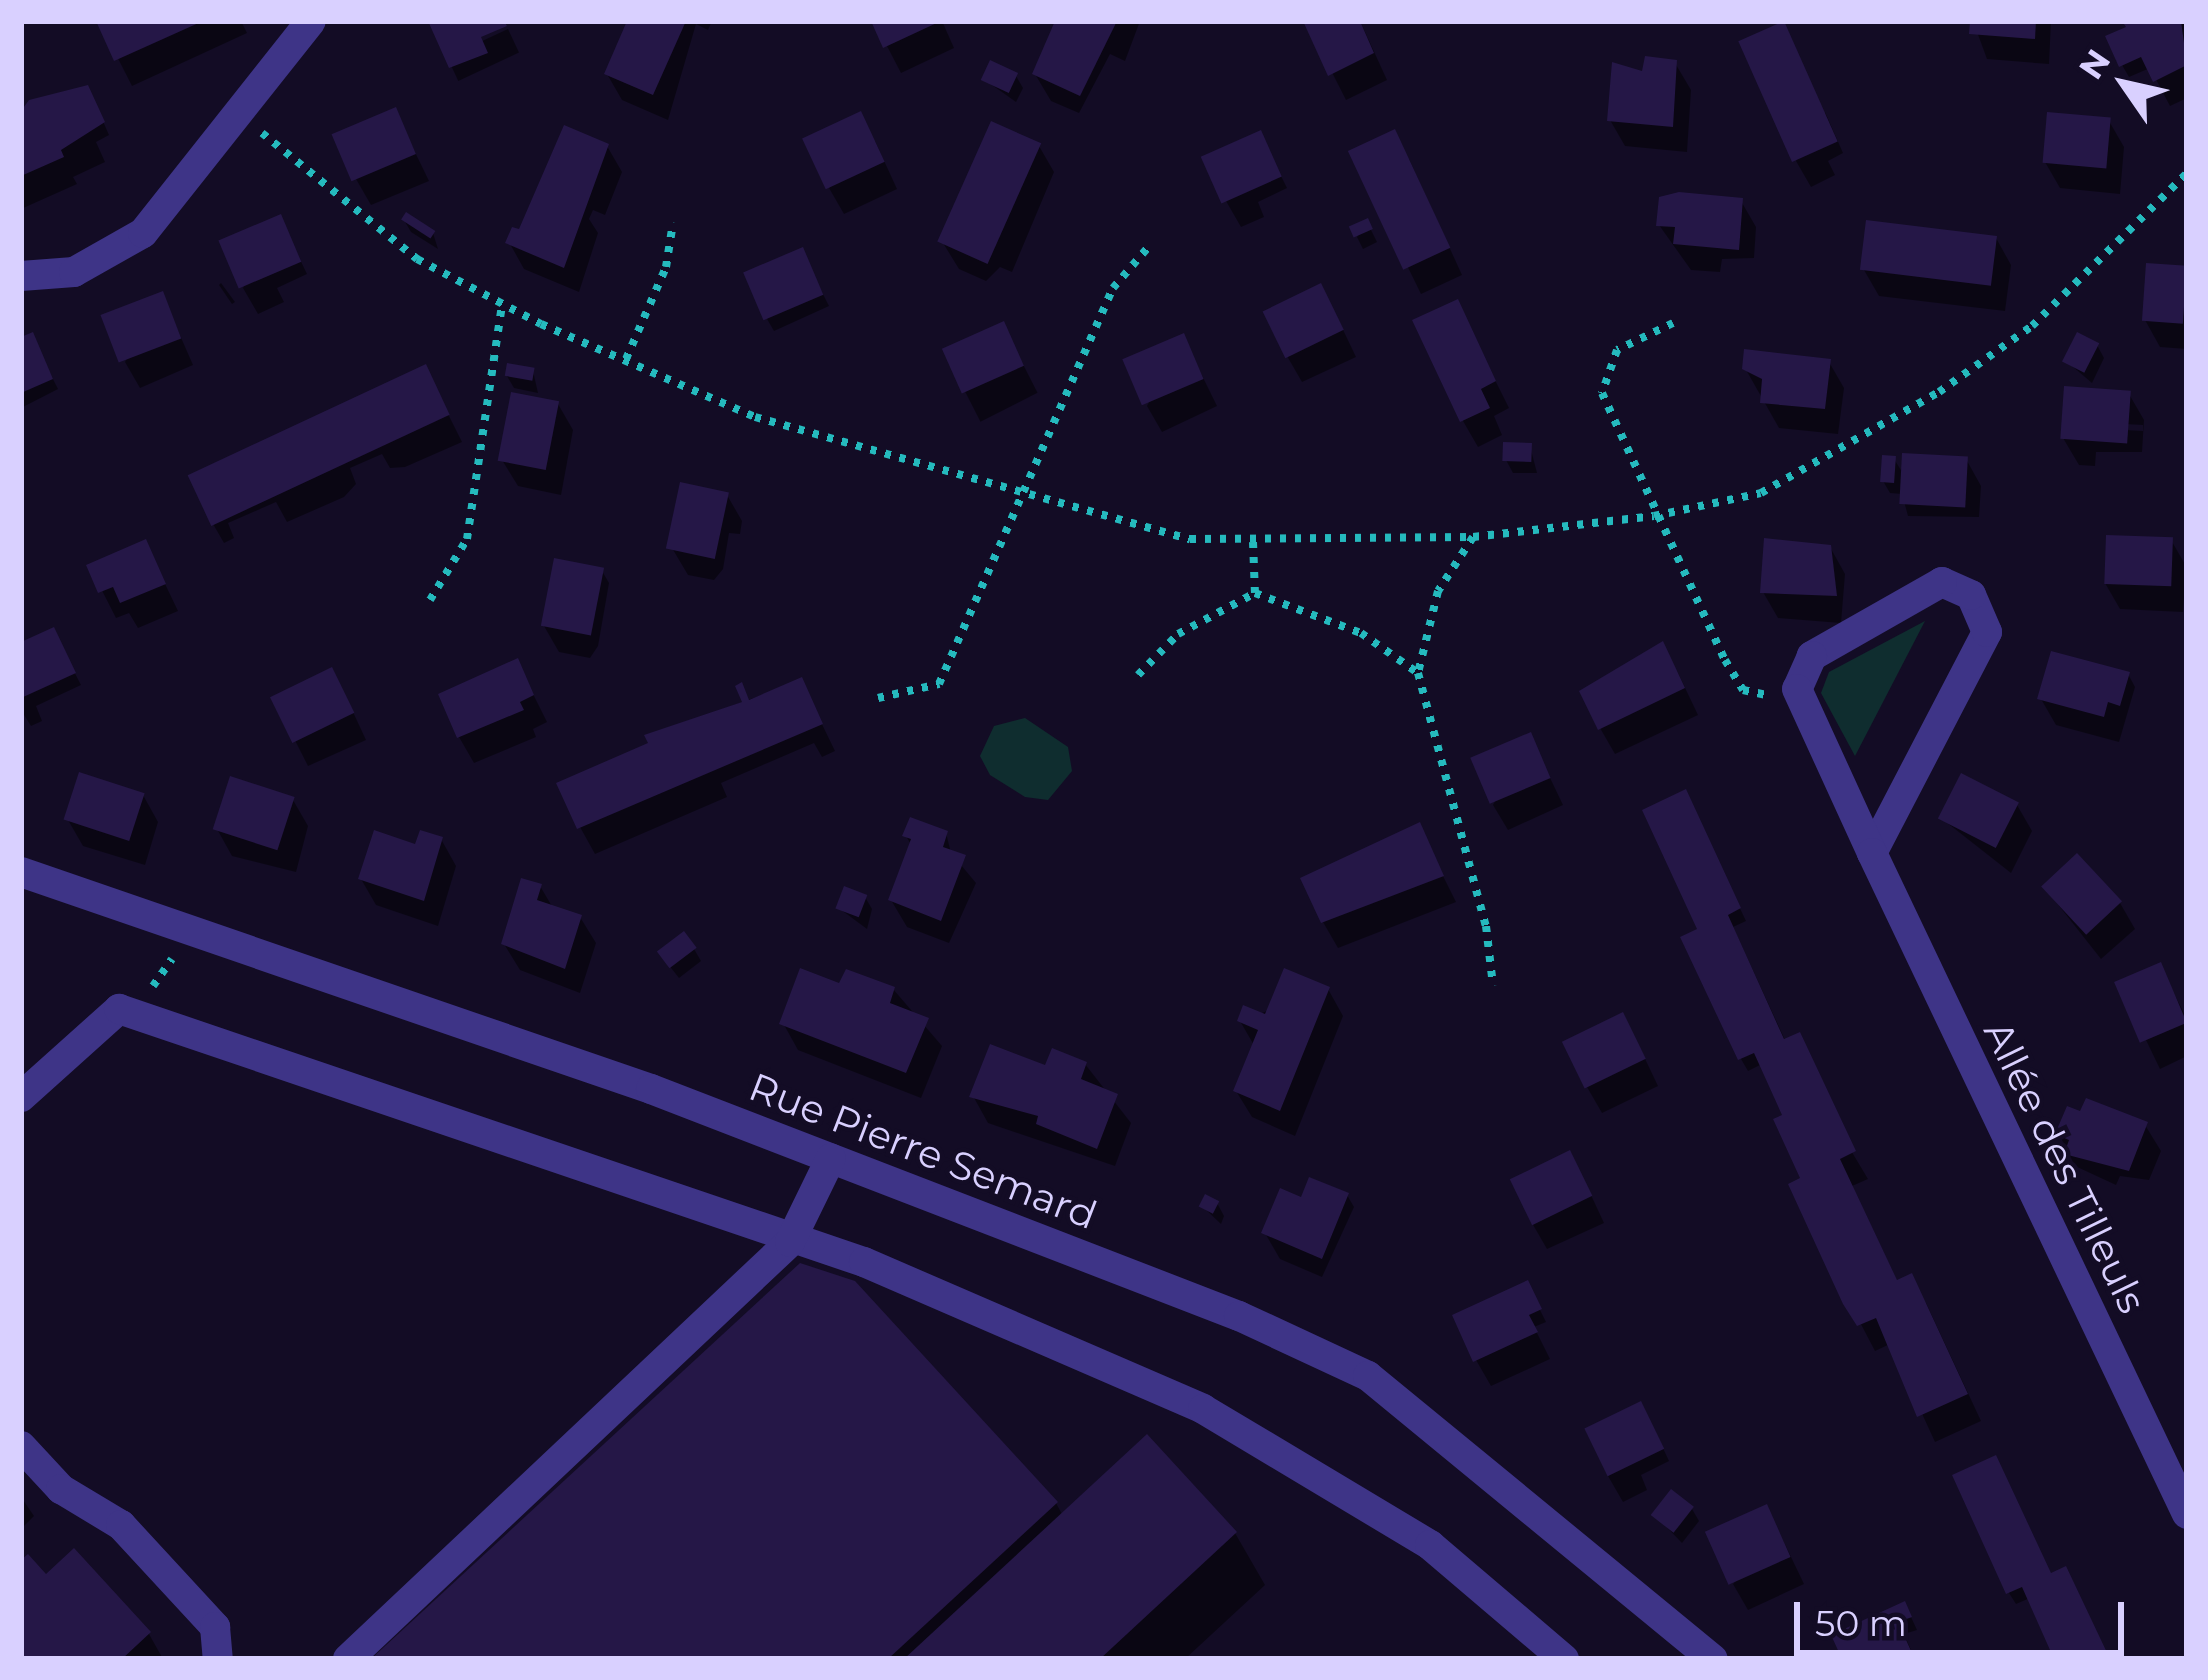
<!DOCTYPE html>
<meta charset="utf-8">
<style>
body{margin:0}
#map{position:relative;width:2208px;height:1680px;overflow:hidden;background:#130c25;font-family:Montserrat,sans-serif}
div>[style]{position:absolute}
.green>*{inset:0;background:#0f2d2f}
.shadow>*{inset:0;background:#0007;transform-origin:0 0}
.building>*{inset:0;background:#251747;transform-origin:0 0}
.path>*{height:8px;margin-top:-4px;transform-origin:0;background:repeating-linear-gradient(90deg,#25babe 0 6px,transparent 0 15px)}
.minor>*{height:30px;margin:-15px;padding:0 15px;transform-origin:15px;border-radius:15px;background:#3e3487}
span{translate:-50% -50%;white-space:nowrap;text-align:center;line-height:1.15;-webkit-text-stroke:9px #130c25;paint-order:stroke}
.street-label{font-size:39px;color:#d9d0ff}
.frame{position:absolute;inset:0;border:24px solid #d9d0ff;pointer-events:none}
.north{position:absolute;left:2064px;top:24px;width:120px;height:120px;-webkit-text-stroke:9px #130c25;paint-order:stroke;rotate:304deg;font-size:33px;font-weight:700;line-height:48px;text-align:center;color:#d9d0ff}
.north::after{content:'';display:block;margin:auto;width:42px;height:54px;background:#d9d0ff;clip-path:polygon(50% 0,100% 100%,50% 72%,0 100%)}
.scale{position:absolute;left:1794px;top:1602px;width:330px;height:54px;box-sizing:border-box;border:6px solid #d9d0ff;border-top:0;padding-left:15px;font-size:36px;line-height:42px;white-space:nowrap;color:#d9d0ff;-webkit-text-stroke:9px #130c25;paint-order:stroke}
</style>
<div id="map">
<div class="green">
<i style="clip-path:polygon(1925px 621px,1855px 756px,1821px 693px,1829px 672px)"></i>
<i style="clip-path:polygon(1025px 718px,1068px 747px,1072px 771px,1048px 800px,1025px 797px,990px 775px,980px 756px,994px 726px)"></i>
</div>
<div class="shadow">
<i style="clip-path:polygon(99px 21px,241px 21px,247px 33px,132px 86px)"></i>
<i style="clip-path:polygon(630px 21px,712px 21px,708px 30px,696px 24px,668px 120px,622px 100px,607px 74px)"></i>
<i style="clip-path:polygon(874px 21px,942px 21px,954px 48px,901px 73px)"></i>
<i style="clip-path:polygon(1058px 21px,1140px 21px,1125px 61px,1110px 54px,1079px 113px,1051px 101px,1035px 74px)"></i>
<i style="clip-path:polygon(1306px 21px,1360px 21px,1387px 80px,1346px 100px)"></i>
<i style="clip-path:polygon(1973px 21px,2051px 21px,2049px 64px,1987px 59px)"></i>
<i style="clip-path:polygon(2128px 21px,2187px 21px,2187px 98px,2170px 106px,2150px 68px,2129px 77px,2122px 65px,2138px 55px)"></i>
<i style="left:508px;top:29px;width:26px;height:67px;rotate:65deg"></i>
<i style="clip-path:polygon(1675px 63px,1691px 90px,1687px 152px,1625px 146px,1610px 120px,1645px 75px)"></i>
<i style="clip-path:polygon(1016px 76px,1023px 88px,1016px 102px,985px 80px)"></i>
<i style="clip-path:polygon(94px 101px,109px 135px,96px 142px,105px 162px,73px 177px,77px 184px,21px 209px,21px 114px)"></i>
<i style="clip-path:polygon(395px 111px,429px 181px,371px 205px,356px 179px)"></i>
<i style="clip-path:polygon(1825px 112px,1843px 153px,1828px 161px,1835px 175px,1811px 187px,1796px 161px)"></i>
<i style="clip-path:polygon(2109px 121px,2124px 147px,2120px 194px,2060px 188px,2045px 162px)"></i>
<i style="clip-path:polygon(1260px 134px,1287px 188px,1258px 202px,1264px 217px,1241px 227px,1226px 201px)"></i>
<i style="clip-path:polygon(875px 141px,897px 189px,844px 214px,829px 188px)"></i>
<i style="clip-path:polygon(607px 146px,622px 172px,605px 215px,593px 210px,589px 219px,598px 233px,579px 292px,524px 269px,509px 242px)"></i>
<i style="clip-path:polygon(1039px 146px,1054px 172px,1012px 272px,1000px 267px,986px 281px,959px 269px,943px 243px)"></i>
<i style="clip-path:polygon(1352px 153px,1409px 159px,1462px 275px,1421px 294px)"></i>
<i style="clip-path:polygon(1741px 201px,1756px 227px,1754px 258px,1722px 259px,1720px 272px,1691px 270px,1659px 225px)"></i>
<i style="clip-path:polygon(280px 218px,307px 274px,277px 288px,284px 302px,258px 314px,243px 288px)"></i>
<i style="clip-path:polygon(404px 220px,433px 233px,438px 249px,411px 232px)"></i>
<i style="clip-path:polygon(1367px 222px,1377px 242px,1363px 249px,1357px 237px)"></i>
<i style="clip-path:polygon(1996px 238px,2011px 265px,2005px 311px,1879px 296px,1864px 270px)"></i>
<i style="clip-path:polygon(801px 251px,829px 306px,774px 331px,767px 319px)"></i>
<i style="clip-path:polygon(2187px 272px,2187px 349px,2160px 347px,2145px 320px)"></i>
<i style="clip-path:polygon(221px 283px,235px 302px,232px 304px,219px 285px)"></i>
<i style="clip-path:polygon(162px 294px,193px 365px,140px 388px,125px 362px)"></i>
<i style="clip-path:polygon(1335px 313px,1356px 357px,1302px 382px,1287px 356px)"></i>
<i style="left:1003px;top:325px;width:76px;height:64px;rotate:63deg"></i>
<i style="clip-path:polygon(31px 336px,58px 389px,21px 408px,21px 340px)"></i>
<i style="clip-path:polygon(1183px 337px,1217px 406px,1162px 432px,1147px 406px)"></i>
<i style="clip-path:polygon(1474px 338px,1509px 408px,1494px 416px,1502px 435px,1478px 447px,1463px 421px)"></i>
<i style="clip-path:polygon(2097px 345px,2104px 358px,2092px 383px,2065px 360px)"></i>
<i style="clip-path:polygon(1829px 362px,1844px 388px,1838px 434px,1779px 428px,1745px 368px)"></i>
<i style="clip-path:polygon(425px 368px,462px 442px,405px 467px,390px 468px,382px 454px,350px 468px,356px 484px,344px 497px,287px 522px,276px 502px,228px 523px,234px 538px,224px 543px,209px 517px)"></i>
<i style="clip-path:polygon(533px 371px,538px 393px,514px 388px,507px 376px)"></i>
<i style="clip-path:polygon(evenodd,2067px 390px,2129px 394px,2144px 420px,2142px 452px,2096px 452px,2095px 466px,2079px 465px,2063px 438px,2067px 390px,2071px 421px,2143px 425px,2143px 431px,2071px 427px,2071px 421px)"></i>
<i style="clip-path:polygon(558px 404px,573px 430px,561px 495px,518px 486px,502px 460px)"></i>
<i style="clip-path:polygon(1530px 446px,1537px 473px,1513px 473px,1506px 460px)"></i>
<i style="clip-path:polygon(1894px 459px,1904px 475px,1966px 459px,1981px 486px,1979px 517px,1908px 516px,1902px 494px,1890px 493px,1883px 481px)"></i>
<i style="clip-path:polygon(727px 495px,742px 521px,740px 534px,729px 533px,723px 569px,714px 580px,688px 575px,672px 548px)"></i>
<i style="clip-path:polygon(2171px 540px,2186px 566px,2183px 612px,2120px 609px,2105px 583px)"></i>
<i style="clip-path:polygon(145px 542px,178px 611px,138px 628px,129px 613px,116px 618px,90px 567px)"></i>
<i style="clip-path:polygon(1830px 547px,1845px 574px,1841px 623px,1778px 618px,1763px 592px)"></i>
<i style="clip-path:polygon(602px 571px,609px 583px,598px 646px,590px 658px,559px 652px,544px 626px)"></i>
<i style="clip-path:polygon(53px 631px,81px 685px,36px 706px,42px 721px,31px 726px,21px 710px,21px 645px)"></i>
<i style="clip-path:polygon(517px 662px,547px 722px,533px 729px,536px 737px,474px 763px,459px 737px)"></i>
<i style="clip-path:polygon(1677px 671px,1698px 715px,1615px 754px,1600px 728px)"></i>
<i style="clip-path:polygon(2128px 674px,2135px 687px,2119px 742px,2056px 725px,2041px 699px)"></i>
<i style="clip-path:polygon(801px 681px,835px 751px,822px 757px,814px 743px,721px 783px,727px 797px,595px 854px,580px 827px,652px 744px,648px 736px)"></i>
<i style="clip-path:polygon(273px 697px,346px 697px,366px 740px,308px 766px)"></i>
<i style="clip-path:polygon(1530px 736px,1563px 805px,1508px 830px,1493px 805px)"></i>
<i style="clip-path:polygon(1685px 793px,1746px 921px,1733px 927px,1786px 1042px,1868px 1179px,1852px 1186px,1898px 1283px,1926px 1303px,1981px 1421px,1935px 1442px,1890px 1344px,1875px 1351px,1819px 1244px,1793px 1131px,1762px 1064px,1748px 1071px,1741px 1059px,1684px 938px,1701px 931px)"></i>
<i style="clip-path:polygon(143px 795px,158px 822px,145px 865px,83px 846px,68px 820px)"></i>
<i style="clip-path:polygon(293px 800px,308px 826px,296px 872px,232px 856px,217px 829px)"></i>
<i style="clip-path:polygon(2017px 805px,2032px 831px,2011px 873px,1941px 818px)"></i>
<i style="clip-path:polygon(1418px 826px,1456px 902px,1338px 948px,1323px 922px)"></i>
<i style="clip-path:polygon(946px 833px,951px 853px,976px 883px,949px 943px,907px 927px,891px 900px,912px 846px,906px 836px)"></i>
<i style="clip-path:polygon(441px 839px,456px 866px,438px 926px,376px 905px,361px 879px)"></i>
<i style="clip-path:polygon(540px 886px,553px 908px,580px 917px,596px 943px,580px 993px,520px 970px,504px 944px)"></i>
<i style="clip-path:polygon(2045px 888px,2120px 903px,2135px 929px,2101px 959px)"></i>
<i style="clip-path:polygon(865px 897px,872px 909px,867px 929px,840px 909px)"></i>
<i style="clip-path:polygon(694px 949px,701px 961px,679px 978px,668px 964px)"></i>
<i style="clip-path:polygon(2160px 966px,2187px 1019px,2187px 1056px,2160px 1069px,2119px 984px)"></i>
<i style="clip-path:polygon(893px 989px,942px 1046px,921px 1098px,798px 1050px,783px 1023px)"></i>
<i style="clip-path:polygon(1328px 989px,1343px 1016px,1295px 1136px,1252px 1117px,1236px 1091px,1255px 1047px,1240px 1021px)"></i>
<i style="clip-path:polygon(1637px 1042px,1658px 1086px,1602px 1113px,1587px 1087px)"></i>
<i style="clip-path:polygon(1085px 1064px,1131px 1123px,1115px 1166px,988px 1123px,973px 1096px)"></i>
<i style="clip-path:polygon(2081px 1115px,2145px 1125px,2161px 1151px,2149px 1180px,2120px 1176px,2116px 1185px,2075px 1166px,2059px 1134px)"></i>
<i style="clip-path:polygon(1584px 1180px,1604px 1223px,1547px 1249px,1532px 1223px)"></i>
<i style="clip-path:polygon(1347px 1195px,1354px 1207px,1322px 1277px,1280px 1259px,1265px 1233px)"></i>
<i style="clip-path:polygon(1217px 1203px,1224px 1216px,1221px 1224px,1203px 1207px)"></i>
<i style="clip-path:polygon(1533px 1296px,1546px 1322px,1534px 1327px,1550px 1359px,1491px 1386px,1476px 1360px)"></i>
<i style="clip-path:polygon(1655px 1431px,1669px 1461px,1641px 1475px,1647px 1490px,1623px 1502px,1608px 1476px)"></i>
<i style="clip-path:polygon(21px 1497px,34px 1516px,22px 1528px,21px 1527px)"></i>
<i style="clip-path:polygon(1056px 1503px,1063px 1516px,1235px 1533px,1265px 1585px,1185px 1659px,375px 1659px)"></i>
<i style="clip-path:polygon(1692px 1509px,1699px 1521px,1682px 1543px,1655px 1515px)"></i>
<i style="clip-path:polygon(2028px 1528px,2052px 1576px,2065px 1570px,2108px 1659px,2058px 1659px,2030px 1598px,2016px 1604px,2009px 1593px)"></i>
<i style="clip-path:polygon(1780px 1534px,1804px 1584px,1748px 1610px,1733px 1584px)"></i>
<i style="clip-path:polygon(73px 1552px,149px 1634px,163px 1659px,21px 1659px,21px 1564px,46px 1578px)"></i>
<i style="clip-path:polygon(1911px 1617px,1917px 1630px,1904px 1634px,1915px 1659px,1845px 1659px,1835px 1637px)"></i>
</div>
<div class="building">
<i style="clip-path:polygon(96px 21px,203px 21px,114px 61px)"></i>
<i style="clip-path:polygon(428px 21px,504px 21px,507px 26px,481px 37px,488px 53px,449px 68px)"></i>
<i style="clip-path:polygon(627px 21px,686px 21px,653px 95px,604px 74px)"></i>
<i style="clip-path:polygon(871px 21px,941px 21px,883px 48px)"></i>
<i style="clip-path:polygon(1055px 21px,1117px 21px,1080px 96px,1032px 74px)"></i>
<i style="clip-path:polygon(1303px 21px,1360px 21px,1374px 53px,1328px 76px)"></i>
<i style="left:1784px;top:21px;width:132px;height:50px;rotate:66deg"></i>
<i style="clip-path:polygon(1970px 21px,2036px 21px,2035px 39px,1969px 34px)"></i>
<i style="clip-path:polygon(2122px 21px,2181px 21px,2187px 65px,2153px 82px,2141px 57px,2119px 67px,2105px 36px,2126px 27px)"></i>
<i style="clip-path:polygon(1645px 56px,1677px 60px,1673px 127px,1607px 121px,1612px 62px,1642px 71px)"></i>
<i style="left:990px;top:60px;width:31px;height:22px;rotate:25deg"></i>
<i style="clip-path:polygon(88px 85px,105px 122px,61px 150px,64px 157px,21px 176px,21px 111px,29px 100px)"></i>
<i style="left:396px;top:107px;width:51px;height:70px;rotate:67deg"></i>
<i style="left:861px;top:111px;width:56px;height:65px;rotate:65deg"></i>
<i style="left:2047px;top:112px;width:64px;height:51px;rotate:5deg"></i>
<i style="left:991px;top:121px;width:55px;height:132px;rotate:24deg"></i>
<i style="clip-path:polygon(564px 125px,609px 144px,564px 268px,505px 243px,512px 227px,519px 229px)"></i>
<i style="left:1395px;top:129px;width:131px;height:52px;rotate:65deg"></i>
<i style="left:1261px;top:130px;width:51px;height:66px;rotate:66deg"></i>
<i style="clip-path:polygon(1679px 192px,1743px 198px,1739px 250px,1673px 244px,1675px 227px,1656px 226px,1659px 197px)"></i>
<i style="left:406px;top:212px;width:35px;height:9px;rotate:33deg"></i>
<i style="left:281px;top:214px;width:52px;height:68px;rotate:67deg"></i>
<i style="left:1368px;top:218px;width:12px;height:21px;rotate:66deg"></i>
<i style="left:1866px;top:220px;width:132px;height:50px;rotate:7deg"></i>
<i style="left:803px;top:247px;width:52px;height:65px;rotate:67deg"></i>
<i style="left:2146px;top:263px;width:41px;height:58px;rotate:4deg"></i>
<i style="left:1321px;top:283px;width:52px;height:65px;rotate:64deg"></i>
<i style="left:163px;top:291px;width:51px;height:67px;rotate:69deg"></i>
<i style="clip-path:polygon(1458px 299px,1496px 381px,1481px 389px,1490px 408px,1460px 422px,1412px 320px)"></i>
<i style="left:1004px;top:321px;width:49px;height:68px;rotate:66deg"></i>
<i style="clip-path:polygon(33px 332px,53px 379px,21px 393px,21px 337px)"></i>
<i style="left:2077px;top:332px;width:25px;height:33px;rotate:27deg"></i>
<i style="left:1184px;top:333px;width:50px;height:67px;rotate:67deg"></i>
<i style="clip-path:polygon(1744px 349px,1831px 359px,1825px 409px,1760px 403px,1762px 379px,1742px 369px)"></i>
<i style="left:507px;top:363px;width:28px;height:13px;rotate:10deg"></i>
<i style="left:426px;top:364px;width:56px;height:263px;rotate:65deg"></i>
<i style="left:2064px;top:386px;width:67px;height:53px;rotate:4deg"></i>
<i style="left:511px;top:392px;width:49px;height:70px;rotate:11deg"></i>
<i style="left:1503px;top:442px;width:29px;height:19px;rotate:2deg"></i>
<i style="left:1902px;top:453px;width:66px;height:51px;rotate:3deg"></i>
<i style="left:1882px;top:455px;width:14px;height:27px;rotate:4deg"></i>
<i style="left:680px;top:482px;width:50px;height:68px;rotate:12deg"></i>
<i style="left:2106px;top:535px;width:67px;height:49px;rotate:2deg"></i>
<i style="clip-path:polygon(1764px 538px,1831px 545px,1837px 596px,1760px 593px)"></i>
<i style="clip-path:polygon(146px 539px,166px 584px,120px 603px,113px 587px,98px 593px,86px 565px)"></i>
<i style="left:554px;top:558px;width:51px;height:69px;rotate:11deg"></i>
<i style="clip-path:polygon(54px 627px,76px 673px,21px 698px,21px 642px)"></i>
<i style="clip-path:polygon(1663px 641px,1685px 688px,1598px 730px,1579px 691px)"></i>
<i style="clip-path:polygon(2051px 651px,2130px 672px,2120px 706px,2108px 702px,2104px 717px,2037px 699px)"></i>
<i style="clip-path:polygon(518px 658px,534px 695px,520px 702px,524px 710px,457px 738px,438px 694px)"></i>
<i style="left:332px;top:667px;width:51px;height:69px;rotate:64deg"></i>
<i style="clip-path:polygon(802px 677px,823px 724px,577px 829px,556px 783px,648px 743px,644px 735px,742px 702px,735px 686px,742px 682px,749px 700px)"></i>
<i style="left:1531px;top:732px;width:50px;height:66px;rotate:67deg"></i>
<i style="left:79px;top:772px;width:69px;height:50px;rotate:18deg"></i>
<i style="left:1961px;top:773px;width:65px;height:51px;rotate:27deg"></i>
<i style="left:230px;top:776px;width:68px;height:56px;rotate:18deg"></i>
<i style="clip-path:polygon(1686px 789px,1741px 908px,1728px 915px,1784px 1039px,1800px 1032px,1856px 1151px,1840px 1159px,1897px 1280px,1912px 1273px,1968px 1394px,1917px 1417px,1876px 1318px,1857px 1326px,1843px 1304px,1788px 1184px,1800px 1178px,1773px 1119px,1782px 1115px,1754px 1053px,1738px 1060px,1680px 937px,1697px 929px,1642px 810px)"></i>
<i style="clip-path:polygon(910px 817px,948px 831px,943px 847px,966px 855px,941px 921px,888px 900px,911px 839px,902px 836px)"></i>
<i style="clip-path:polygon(1420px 822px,1444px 876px,1321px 923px,1300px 878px)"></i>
<i style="clip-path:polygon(374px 830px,415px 844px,420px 830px,443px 837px,424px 901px,358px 879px)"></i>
<i style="left:2077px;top:853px;width:66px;height:49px;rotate:47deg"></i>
<i style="clip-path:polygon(521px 878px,542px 884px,537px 900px,582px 915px,565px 969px,501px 944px)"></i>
<i style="left:844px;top:886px;width:25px;height:24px;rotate:21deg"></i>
<i style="left:684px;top:931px;width:21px;height:34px;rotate:53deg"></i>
<i style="left:2161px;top:962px;width:66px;height:51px;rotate:67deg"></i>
<i style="clip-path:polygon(800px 968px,839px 983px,846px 969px,895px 987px,890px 1003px,929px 1018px,906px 1073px,779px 1024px)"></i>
<i style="clip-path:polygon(1284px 968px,1330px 987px,1280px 1111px,1233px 1091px,1258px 1030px,1237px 1021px,1243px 1005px,1265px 1014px)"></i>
<i style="left:1623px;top:1012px;width:52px;height:68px;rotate:64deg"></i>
<i style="clip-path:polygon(990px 1044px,1045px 1065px,1052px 1048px,1087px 1062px,1081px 1079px,1118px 1094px,1097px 1149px,1036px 1124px,1038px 1116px,969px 1097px)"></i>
<i style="clip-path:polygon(2086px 1098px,2148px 1122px,2129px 1171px,2064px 1154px,2069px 1140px,2055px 1134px,2067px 1106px,2080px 1111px)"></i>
<i style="left:1570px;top:1150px;width:51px;height:67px;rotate:64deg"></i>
<i style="clip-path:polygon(1309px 1177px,1349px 1193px,1322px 1259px,1261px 1233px,1280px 1188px,1301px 1197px)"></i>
<i style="left:1205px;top:1194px;width:16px;height:14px;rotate:27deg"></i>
<i style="clip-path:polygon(800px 1263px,855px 1281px,1058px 1502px,888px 1659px,371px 1659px)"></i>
<i style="clip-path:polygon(1528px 1280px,1542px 1309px,1529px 1315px,1538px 1332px,1473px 1362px,1452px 1315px)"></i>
<i style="left:1641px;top:1401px;width:53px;height:63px;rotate:64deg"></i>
<i style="clip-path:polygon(1147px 1434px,1237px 1532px,1100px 1659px,904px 1659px)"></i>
<i style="clip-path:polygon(1996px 1455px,2051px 1573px,2066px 1566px,2110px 1659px,2054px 1659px,2022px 1587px,2006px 1594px,1952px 1475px)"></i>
<i style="left:1671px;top:1489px;width:29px;height:33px;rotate:38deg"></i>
<i style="left:1767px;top:1504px;width:58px;height:68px;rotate:66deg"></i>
<i style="clip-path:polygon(74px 1548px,151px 1632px,122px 1659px,21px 1659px,21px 1560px,28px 1554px,46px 1574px)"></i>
<i style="clip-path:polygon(1905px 1601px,1912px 1617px,1898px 1622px,1912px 1653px,1842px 1659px,1831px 1635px)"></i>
</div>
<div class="path">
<i style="left:262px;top:133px;width:200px;rotate:39.1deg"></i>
<i style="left:417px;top:259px;width:140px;rotate:27.7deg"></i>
<i style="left:541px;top:324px;width:233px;rotate:23.5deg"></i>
<i style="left:755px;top:417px;width:452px;rotate:15.7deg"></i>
<i style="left:1190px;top:539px;width:283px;rotate:-0.4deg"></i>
<i style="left:1473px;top:537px;width:64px;rotate:122.9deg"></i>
<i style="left:1438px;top:591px;width:84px;rotate:103.7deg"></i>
<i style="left:1673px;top:323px;width:62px;rotate:154.3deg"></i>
<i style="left:1617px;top:350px;width:46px;rotate:109.2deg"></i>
<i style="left:1602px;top:393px;width:294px;rotate:65.3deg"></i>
<i style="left:1725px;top:660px;width:35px;rotate:59deg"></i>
<i style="left:1743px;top:690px;width:24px;rotate:12deg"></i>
<i style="left:626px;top:359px;width:100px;rotate:-66.5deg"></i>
<i style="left:666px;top:267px;width:45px;rotate:-81deg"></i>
<i style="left:1473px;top:537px;width:182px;rotate:-6.6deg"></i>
<i style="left:1654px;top:516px;width:109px;rotate:-12.1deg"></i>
<i style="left:1761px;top:493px;width:205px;rotate:-29.6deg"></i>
<i style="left:1939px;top:392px;width:114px;rotate:-35.4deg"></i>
<i style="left:2032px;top:326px;width:218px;rotate:-44.6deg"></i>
<i style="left:1253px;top:542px;width:51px;rotate:87.8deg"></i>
<i style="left:430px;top:600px;width:71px;rotate:-58.8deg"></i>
<i style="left:467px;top:539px;width:237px;rotate:-81.5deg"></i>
<i style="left:1138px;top:675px;width:57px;rotate:-45.7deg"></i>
<i style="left:1178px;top:634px;width:87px;rotate:-28deg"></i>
<i style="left:1255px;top:593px;width:113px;rotate:20.7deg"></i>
<i style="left:1361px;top:633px;width:70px;rotate:35.1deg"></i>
<i style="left:1418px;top:673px;width:262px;rotate:75deg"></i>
<i style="left:1486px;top:926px;width:60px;rotate:83.3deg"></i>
<i style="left:878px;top:698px;width:63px;rotate:-12.9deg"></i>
<i style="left:939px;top:684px;width:433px;rotate:-66.3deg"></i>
<i style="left:1113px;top:288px;width:57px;rotate:-49.3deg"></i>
<i style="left:153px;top:986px;width:33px;rotate:-55deg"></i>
</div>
<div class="minor">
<i style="left:21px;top:276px;width:53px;rotate:-4.3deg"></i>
<i style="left:74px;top:272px;width:79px;rotate:-29.5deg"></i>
<i style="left:143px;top:233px;width:270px;rotate:-51.6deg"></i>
<i style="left:1872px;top:853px;width:249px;rotate:-62.5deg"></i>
<i style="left:1987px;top:632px;width:40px;rotate:-113.4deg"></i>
<i style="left:1971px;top:595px;width:32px;rotate:-156deg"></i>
<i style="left:1942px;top:582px;width:150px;rotate:150.4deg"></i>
<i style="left:1812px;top:656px;width:36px;rotate:114deg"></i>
<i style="left:1797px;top:689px;width:180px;rotate:65.4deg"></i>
<i style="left:1872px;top:853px;width:732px;rotate:64.52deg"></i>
<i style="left:21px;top:872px;width:666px;rotate:19.01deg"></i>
<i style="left:651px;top:1089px;width:630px;rotate:21.11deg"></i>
<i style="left:1239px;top:1316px;width:142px;rotate:24.9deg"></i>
<i style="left:1368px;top:1376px;width:446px;rotate:39.4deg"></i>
<i style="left:21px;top:1097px;width:132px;rotate:-41.9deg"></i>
<i style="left:119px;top:1009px;width:787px;rotate:18.76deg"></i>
<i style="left:864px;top:1262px;width:369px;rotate:23.4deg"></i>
<i style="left:1203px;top:1409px;width:265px;rotate:30.9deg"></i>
<i style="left:1430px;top:1545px;width:176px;rotate:40.4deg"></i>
<i style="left:21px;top:1446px;width:59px;rotate:47.1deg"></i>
<i style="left:61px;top:1489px;width:70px;rotate:31deg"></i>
<i style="left:121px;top:1525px;width:139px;rotate:47.3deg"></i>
<i style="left:215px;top:1627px;width:32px;rotate:85deg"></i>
<i style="left:348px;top:1659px;width:608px;rotate:-43.33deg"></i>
<i style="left:790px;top:1242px;width:93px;rotate:-64deg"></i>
</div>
<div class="street-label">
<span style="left:923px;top:1151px;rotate:21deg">Rue Pierre Semard</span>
<span style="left:2065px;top:1167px;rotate:64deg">Allée des Tilleuls</span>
</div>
<div class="frame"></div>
<div class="north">N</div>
<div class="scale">50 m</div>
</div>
